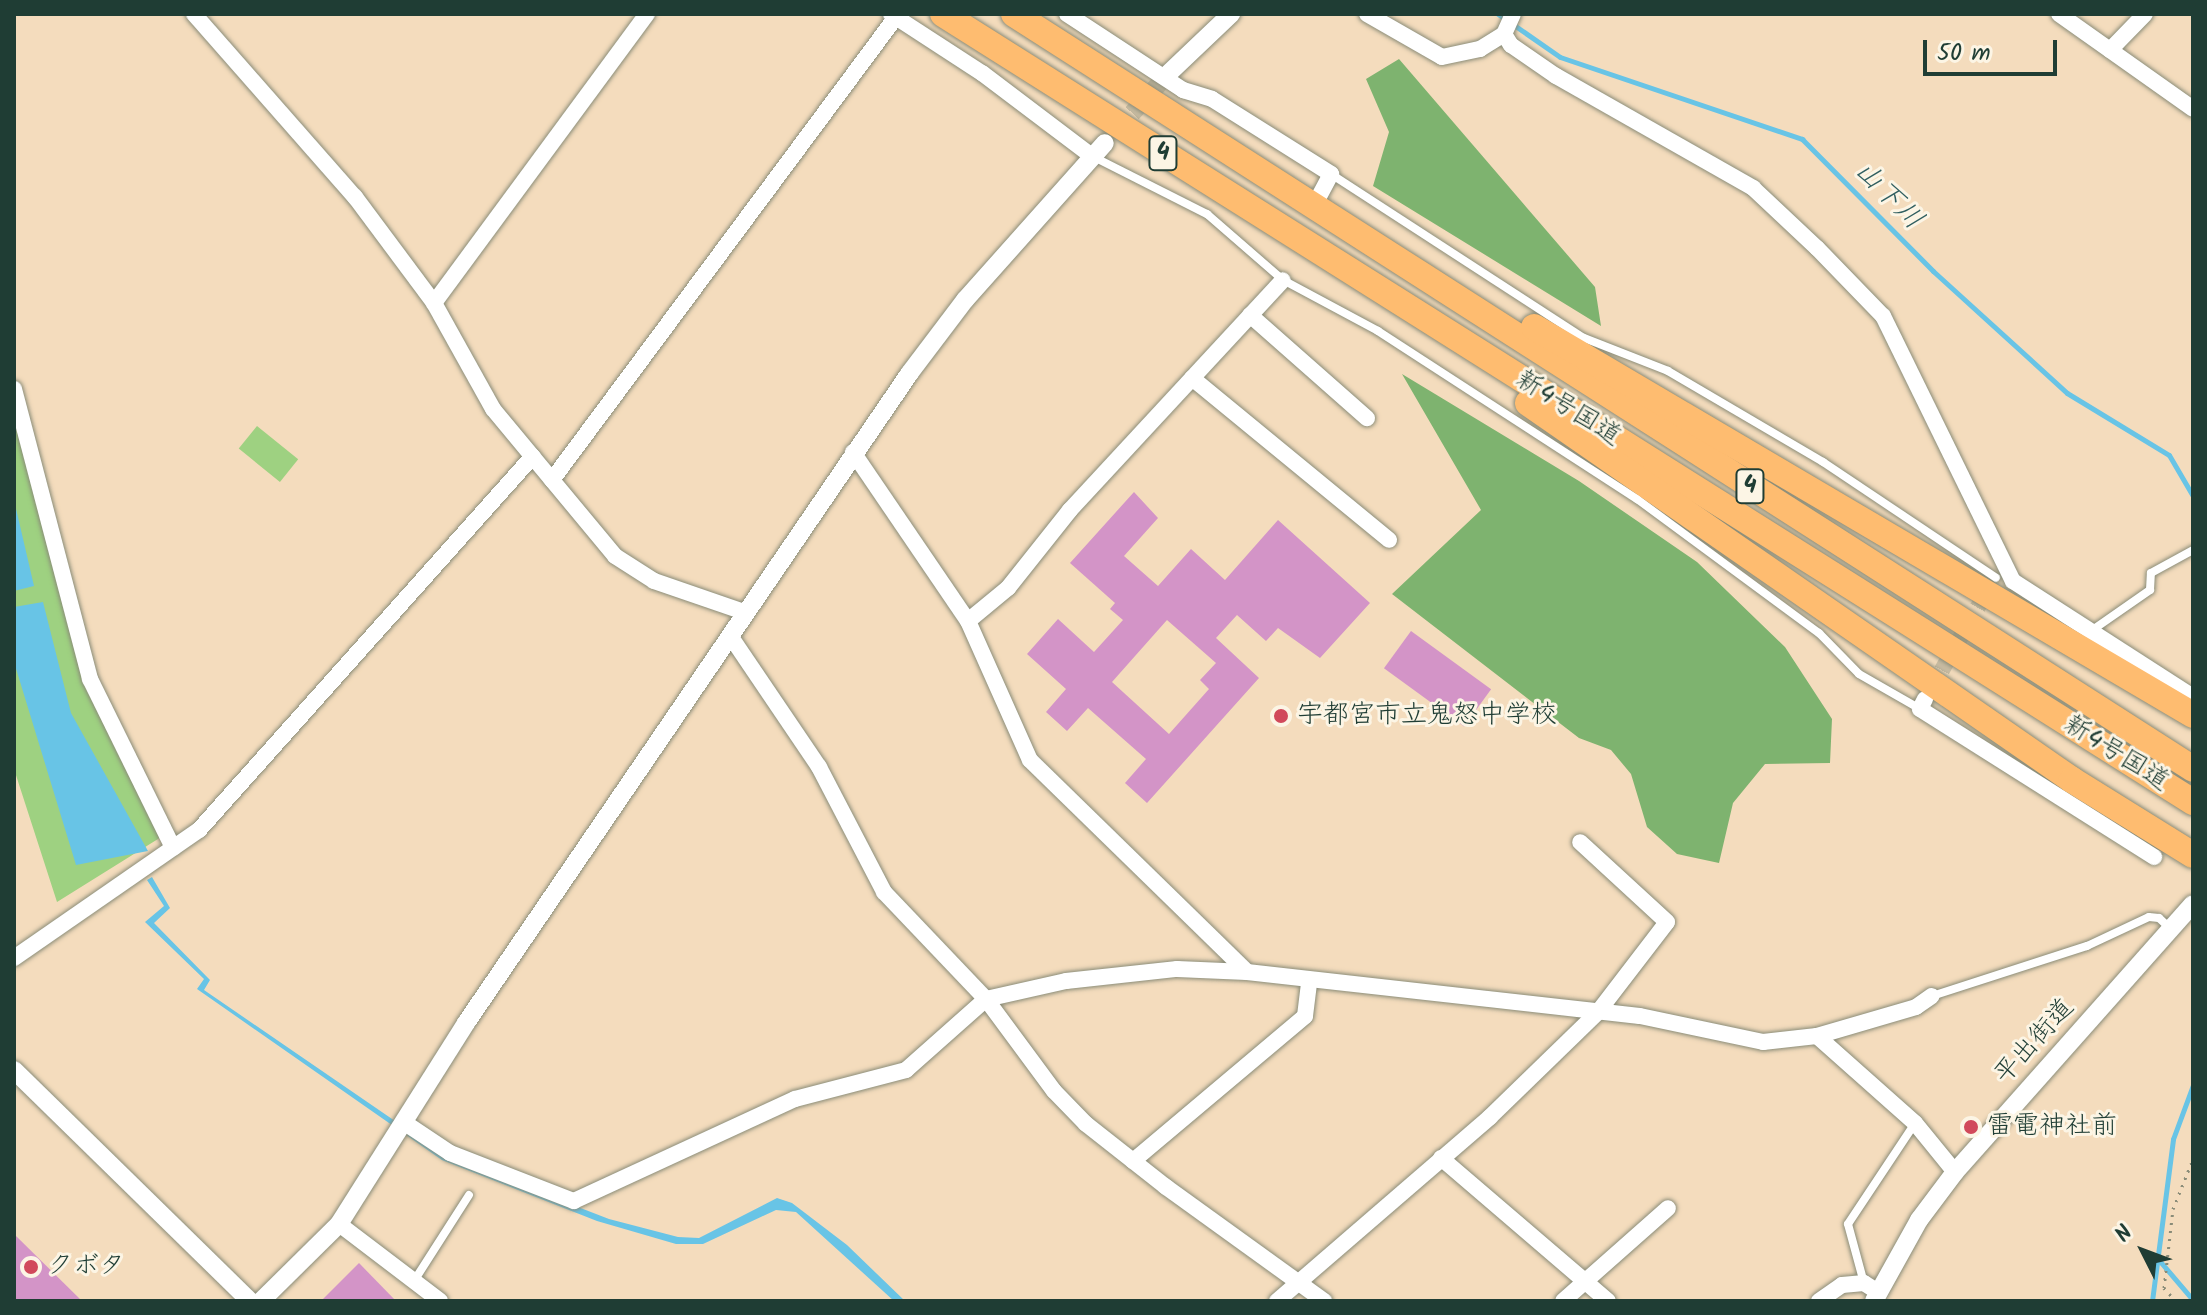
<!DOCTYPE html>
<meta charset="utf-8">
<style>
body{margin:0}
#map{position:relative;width:2207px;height:1315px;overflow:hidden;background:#f4dcbd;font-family:Kalam,"Klee One",sans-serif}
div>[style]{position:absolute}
.green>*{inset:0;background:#9ed181;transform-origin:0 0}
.forest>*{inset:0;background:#7eb36f}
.water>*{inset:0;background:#68c4e6}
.stream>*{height:5px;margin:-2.5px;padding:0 2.5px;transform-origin:2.5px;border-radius:2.5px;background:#68c4e6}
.building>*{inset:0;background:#d394c7;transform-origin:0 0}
.minor-tunnel>*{height:16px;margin-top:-8px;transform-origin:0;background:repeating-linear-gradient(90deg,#c9bca2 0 16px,transparent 0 24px)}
.tertiary-tunnel>*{height:18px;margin-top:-9px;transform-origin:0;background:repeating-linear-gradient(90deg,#c9bca2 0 18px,transparent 0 27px)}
.path>*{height:3px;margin-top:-1.5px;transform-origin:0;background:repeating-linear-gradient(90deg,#8a8c78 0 2px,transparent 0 8px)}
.roads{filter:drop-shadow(0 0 2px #8a8c78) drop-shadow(0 0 2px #8a8c78)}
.service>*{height:8px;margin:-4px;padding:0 4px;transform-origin:4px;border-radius:4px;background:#fff}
.minor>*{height:16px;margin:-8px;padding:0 8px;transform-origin:8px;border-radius:8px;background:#fff}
.tertiary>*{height:18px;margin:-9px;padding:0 9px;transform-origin:9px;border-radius:9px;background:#fff}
.trunk>*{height:26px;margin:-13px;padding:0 13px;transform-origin:13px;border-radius:13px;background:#febc70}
.dots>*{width:22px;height:22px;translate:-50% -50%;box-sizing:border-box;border:4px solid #fcf5e5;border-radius:50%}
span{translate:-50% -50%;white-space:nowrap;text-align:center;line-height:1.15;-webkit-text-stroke:6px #fcf5e5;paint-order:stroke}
.shield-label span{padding:2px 6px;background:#fcf5e5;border:2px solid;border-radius:6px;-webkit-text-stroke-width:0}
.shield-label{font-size:24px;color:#1f3d34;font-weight:700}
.street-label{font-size:26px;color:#1f3d34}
.poi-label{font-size:26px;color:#1f3d34}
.left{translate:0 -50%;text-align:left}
.water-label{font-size:28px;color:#315f60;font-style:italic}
.frame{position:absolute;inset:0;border:16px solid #1f3d34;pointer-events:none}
.north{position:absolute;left:2103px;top:1211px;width:80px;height:80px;-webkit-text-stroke:6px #fcf5e5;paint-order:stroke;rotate:312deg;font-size:22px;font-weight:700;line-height:32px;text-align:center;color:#1f3d34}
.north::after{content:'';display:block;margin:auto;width:28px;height:36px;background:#1f3d34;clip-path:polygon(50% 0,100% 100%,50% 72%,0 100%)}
.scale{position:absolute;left:1923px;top:40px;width:134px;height:36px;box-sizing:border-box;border:4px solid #1f3d34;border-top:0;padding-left:10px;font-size:24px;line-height:28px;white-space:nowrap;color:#1f3d34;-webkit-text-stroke:6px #fcf5e5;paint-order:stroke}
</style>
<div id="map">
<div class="green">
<i style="clip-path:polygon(14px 393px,90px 679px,166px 834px,57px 902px,14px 769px)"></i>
<i style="left:257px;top:426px;width:53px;height:29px;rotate:39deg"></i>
</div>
<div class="forest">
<i style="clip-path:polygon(1399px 59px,1595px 287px,1601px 326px,1373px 186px,1389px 132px,1366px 79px)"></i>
<i style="clip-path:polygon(1402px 374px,1579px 481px,1697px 562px,1785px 647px,1832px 719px,1830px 763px,1765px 764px,1733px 803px,1719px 863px,1677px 854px,1647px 827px,1631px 774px,1611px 750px,1579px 738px,1392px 594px,1481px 510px)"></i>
</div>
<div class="water">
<i style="clip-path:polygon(14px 500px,34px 586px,14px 591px)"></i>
<i style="clip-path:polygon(43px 602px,71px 713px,148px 851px,76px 865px,14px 662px,14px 607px)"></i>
<i style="clip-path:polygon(152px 877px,170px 908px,154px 923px,210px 980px,204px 990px,446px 1156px,609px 1219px,678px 1237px,699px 1238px,777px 1198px,792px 1203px,847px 1245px,905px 1301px,894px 1301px,796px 1212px,776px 1210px,703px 1244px,676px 1244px,597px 1221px,442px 1160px,197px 989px,204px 979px,145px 922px,164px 906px,147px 880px)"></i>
</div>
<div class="stream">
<i style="left:1498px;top:14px;width:75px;rotate:34.7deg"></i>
<i style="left:1560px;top:57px;width:256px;rotate:18.7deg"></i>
<i style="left:1802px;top:139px;width:186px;rotate:45.2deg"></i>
<i style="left:1933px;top:271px;width:181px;rotate:42.3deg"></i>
<i style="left:2067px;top:393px;width:119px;rotate:31.3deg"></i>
<i style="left:2169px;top:455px;width:48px;rotate:59.7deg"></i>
<i style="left:2158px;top:1259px;width:54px;rotate:49.5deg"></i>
<i style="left:2152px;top:1301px;width:163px;rotate:-82.6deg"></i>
<i style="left:2173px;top:1139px;width:58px;rotate:-69.7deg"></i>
</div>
<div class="building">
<i style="clip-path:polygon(evenodd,1134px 492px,1158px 518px,1124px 556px,1158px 586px,1191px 549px,1225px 580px,1278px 520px,1370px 603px,1320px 658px,1278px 628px,1266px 641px,1237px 615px,1216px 638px,1259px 678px,1147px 803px,1125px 783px,1146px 759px,1088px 708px,1067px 731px,1046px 712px,1066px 689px,1027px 654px,1058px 619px,1094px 652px,1123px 620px,1110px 609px,1115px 603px,1070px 563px,1134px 492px,1167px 620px,1216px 663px,1200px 680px,1209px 689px,1169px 734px,1112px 682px,1167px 620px)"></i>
<i style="left:1411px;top:631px;width:99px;height:46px;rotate:36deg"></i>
<i style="clip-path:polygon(14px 1234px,82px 1301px,14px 1301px)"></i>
<i style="clip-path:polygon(359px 1263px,396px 1301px,321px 1301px)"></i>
</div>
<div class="minor-tunnel">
<i style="left:1930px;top:691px;width:121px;rotate:-60.3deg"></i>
</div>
<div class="tertiary-tunnel">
<i style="left:1114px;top:133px;width:81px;rotate:-47.5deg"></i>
</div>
<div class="path">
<i style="left:2176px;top:1301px;width:18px;rotate:-133deg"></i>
<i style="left:2164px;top:1288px;width:80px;rotate:-83.5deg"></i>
<i style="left:2173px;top:1209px;width:54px;rotate:-68.2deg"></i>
</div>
<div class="roads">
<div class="service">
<i style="left:1094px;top:157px;width:127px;rotate:26.8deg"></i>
<i style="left:1207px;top:214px;width:101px;rotate:41deg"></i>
<i style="left:1283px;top:280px;width:108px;rotate:28.2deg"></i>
<i style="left:1378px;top:331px;width:309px;rotate:33deg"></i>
<i style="left:1637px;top:499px;width:226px;rotate:36.4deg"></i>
<i style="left:1819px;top:633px;width:57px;rotate:45.7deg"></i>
<i style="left:1859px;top:674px;width:70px;rotate:29.8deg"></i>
<i style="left:1331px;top:174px;width:302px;rotate:33deg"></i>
<i style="left:1584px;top:338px;width:90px;rotate:21.4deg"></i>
<i style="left:1668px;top:371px;width:180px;rotate:30.4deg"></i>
<i style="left:1823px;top:462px;width:208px;rotate:33.8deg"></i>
<i style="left:2091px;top:631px;width:72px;rotate:-34.8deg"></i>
<i style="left:2150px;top:590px;width:17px;rotate:-87deg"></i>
<i style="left:2151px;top:573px;width:48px;rotate:-28.7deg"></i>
<i style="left:1932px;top:996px;width:163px;rotate:-17.9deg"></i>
<i style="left:2087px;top:946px;width:68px;rotate:-25.1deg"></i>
<i style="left:2149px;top:917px;width:10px;rotate:6deg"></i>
<i style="left:2159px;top:918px;width:16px;rotate:43deg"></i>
<i style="left:414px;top:1281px;width:102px;rotate:-57.4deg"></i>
<i style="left:1864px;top:1283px;width:61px;rotate:-105.2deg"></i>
<i style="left:1848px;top:1224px;width:121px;rotate:-56.4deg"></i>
</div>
<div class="minor">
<i style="left:194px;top:14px;width:244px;rotate:48.7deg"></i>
<i style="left:355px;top:197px;width:132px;rotate:53.3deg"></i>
<i style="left:647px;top:14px;width:359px;rotate:126.4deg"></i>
<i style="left:434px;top:303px;width:121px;rotate:60.9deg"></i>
<i style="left:493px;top:409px;width:191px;rotate:50.3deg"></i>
<i style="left:615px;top:556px;width:46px;rotate:32.7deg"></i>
<i style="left:654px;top:581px;width:98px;rotate:19deg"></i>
<i style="left:891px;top:14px;width:108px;rotate:33deg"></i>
<i style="left:982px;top:73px;width:139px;rotate:37.1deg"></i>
<i style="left:1067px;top:14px;width:139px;rotate:33.2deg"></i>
<i style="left:1183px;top:90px;width:30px;rotate:17deg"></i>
<i style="left:1212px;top:99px;width:141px;rotate:32.2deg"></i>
<i style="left:1331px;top:174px;width:36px;rotate:118deg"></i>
<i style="left:1367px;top:14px;width:86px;rotate:29.8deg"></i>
<i style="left:1442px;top:57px;width:39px;rotate:-12deg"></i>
<i style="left:1480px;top:49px;width:28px;rotate:-32deg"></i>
<i style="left:1513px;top:14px;width:22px;rotate:114deg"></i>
<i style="left:1504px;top:34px;width:13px;rotate:58deg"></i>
<i style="left:1511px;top:45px;width:55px;rotate:34.6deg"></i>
<i style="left:1556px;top:76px;width:227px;rotate:29.6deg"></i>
<i style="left:1753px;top:188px;width:88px;rotate:43.2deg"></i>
<i style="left:1817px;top:248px;width:95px;rotate:45.9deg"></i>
<i style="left:1883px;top:316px;width:295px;rotate:63.9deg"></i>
<i style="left:2013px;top:581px;width:214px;rotate:32.8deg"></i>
<i style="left:2059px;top:14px;width:164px;rotate:35.3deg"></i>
<i style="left:2110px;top:50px;width:50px;rotate:-45.8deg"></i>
<i style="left:1250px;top:315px;width:156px;rotate:41.4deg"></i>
<i style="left:1192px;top:378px;width:255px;rotate:39.4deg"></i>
<i style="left:14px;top:389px;width:300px;rotate:75.3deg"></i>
<i style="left:90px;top:679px;width:188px;rotate:63.8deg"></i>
<i style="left:853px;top:452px;width:204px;rotate:55.8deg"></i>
<i style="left:968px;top:621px;width:152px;rotate:66deg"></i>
<i style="left:1030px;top:760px;width:303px;rotate:44.3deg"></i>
<i style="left:552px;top:480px;width:577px;rotate:-53.39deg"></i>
<i style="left:968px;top:621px;width:52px;rotate:-39.5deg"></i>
<i style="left:1008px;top:588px;width:100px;rotate:-51.5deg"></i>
<i style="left:1070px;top:510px;width:313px;rotate:-47.2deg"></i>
<i style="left:731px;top:637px;width:157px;rotate:55.9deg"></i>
<i style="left:819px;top:767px;width:141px;rotate:62.5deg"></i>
<i style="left:884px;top:892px;width:148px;rotate:46.4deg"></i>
<i style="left:986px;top:999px;width:114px;rotate:53.5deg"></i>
<i style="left:1054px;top:1091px;width:46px;rotate:45.9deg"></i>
<i style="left:1086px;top:1124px;width:102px;rotate:38.2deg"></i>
<i style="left:1166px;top:1187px;width:195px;rotate:35.8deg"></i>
<i style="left:1925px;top:699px;width:11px;rotate:117deg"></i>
<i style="left:1920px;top:709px;width:277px;rotate:32.3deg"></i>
<i style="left:14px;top:958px;width:225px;rotate:-34.7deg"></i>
<i style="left:199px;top:830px;width:501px;rotate:-48.23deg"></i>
<i style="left:1817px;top:1036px;width:131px;rotate:41.6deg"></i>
<i style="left:1915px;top:1123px;width:63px;rotate:50.8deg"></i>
<i style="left:405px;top:1123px;width:54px;rotate:33.7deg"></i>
<i style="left:450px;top:1153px;width:133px;rotate:21.2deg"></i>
<i style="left:574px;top:1201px;width:243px;rotate:-24.8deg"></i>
<i style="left:795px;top:1099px;width:115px;rotate:-14.6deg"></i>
<i style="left:906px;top:1070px;width:107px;rotate:-41.6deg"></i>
<i style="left:986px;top:999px;width:82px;rotate:-12.7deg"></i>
<i style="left:1066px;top:981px;width:112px;rotate:-6.2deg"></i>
<i style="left:1177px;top:969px;width:70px;rotate:2.5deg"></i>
<i style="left:1247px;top:972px;width:395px;rotate:6.4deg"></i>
<i style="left:1640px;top:1016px;width:126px;rotate:11.9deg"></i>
<i style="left:1763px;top:1042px;width:54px;rotate:-6.3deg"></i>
<i style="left:1817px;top:1036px;width:103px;rotate:-16.3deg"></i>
<i style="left:1916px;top:1007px;width:19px;rotate:-35deg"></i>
<i style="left:1441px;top:1158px;width:220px;rotate:40.6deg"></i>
<i style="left:1133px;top:1161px;width:225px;rotate:-40.1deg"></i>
<i style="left:1305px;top:1016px;width:34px;rotate:-83deg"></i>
<i style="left:339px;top:1224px;width:127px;rotate:37.3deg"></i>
<i style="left:1277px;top:1301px;width:281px;rotate:-40.8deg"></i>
<i style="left:1490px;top:1117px;width:151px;rotate:-44.2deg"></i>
<i style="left:1598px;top:1012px;width:113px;rotate:-52.5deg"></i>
<i style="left:1667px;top:922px;width:118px;rotate:-137.4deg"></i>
<i style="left:1563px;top:1301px;width:140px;rotate:-41.5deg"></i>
<i style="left:1819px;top:1301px;width:28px;rotate:-35deg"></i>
<i style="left:1842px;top:1285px;width:22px;rotate:-5deg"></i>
<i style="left:1864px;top:1283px;width:17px;rotate:33deg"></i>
</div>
<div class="tertiary">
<i style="left:1169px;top:73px;width:86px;rotate:-43.6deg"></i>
<i style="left:14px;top:1070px;width:330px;rotate:44.4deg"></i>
<i style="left:261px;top:1301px;width:110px;rotate:-44.6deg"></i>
<i style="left:339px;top:1224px;width:238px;rotate:-57.7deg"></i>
<i style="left:466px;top:1023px;width:786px;rotate:-55.68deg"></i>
<i style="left:909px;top:374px;width:93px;rotate:-52.9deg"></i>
<i style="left:965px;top:300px;width:210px;rotate:-48.3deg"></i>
<i style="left:1874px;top:1301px;width:93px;rotate:-60.9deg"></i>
<i style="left:1919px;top:1220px;width:60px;rotate:-53.1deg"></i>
<i style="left:1955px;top:1172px;width:358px;rotate:-48.4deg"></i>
</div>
<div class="trunk">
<i style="left:943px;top:14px;width:1478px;rotate:32.23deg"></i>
<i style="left:1014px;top:14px;width:1400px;rotate:32.63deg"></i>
<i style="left:1534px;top:327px;width:765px;rotate:30.49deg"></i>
<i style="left:1528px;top:403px;width:662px;rotate:34.72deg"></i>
<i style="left:2072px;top:780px;width:142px;rotate:31.8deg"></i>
</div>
</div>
<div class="dots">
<i style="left:1281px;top:716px;background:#d1495b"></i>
<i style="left:1971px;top:1127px;background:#d1495b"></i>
<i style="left:31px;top:1267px;background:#d1495b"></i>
</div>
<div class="shield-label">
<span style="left:1163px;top:153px">4</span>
<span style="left:1750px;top:486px">4</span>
</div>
<div class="street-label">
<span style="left:1568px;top:409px;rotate:32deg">新4号国道</span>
<span style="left:2116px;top:754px;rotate:32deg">新4号国道</span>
<span style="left:2035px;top:1042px;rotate:-48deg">平出街道</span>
</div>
<div class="poi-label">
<span class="left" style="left:1297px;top:716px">宇都宮市立鬼怒中学校</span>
<span class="left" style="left:1987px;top:1127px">雷電神社前</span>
<span class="left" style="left:47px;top:1267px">クボタ</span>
</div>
<div class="water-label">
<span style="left:1888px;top:196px;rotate:45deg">山下川</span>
</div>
<div class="frame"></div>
<div class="north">N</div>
<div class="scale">50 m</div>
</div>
